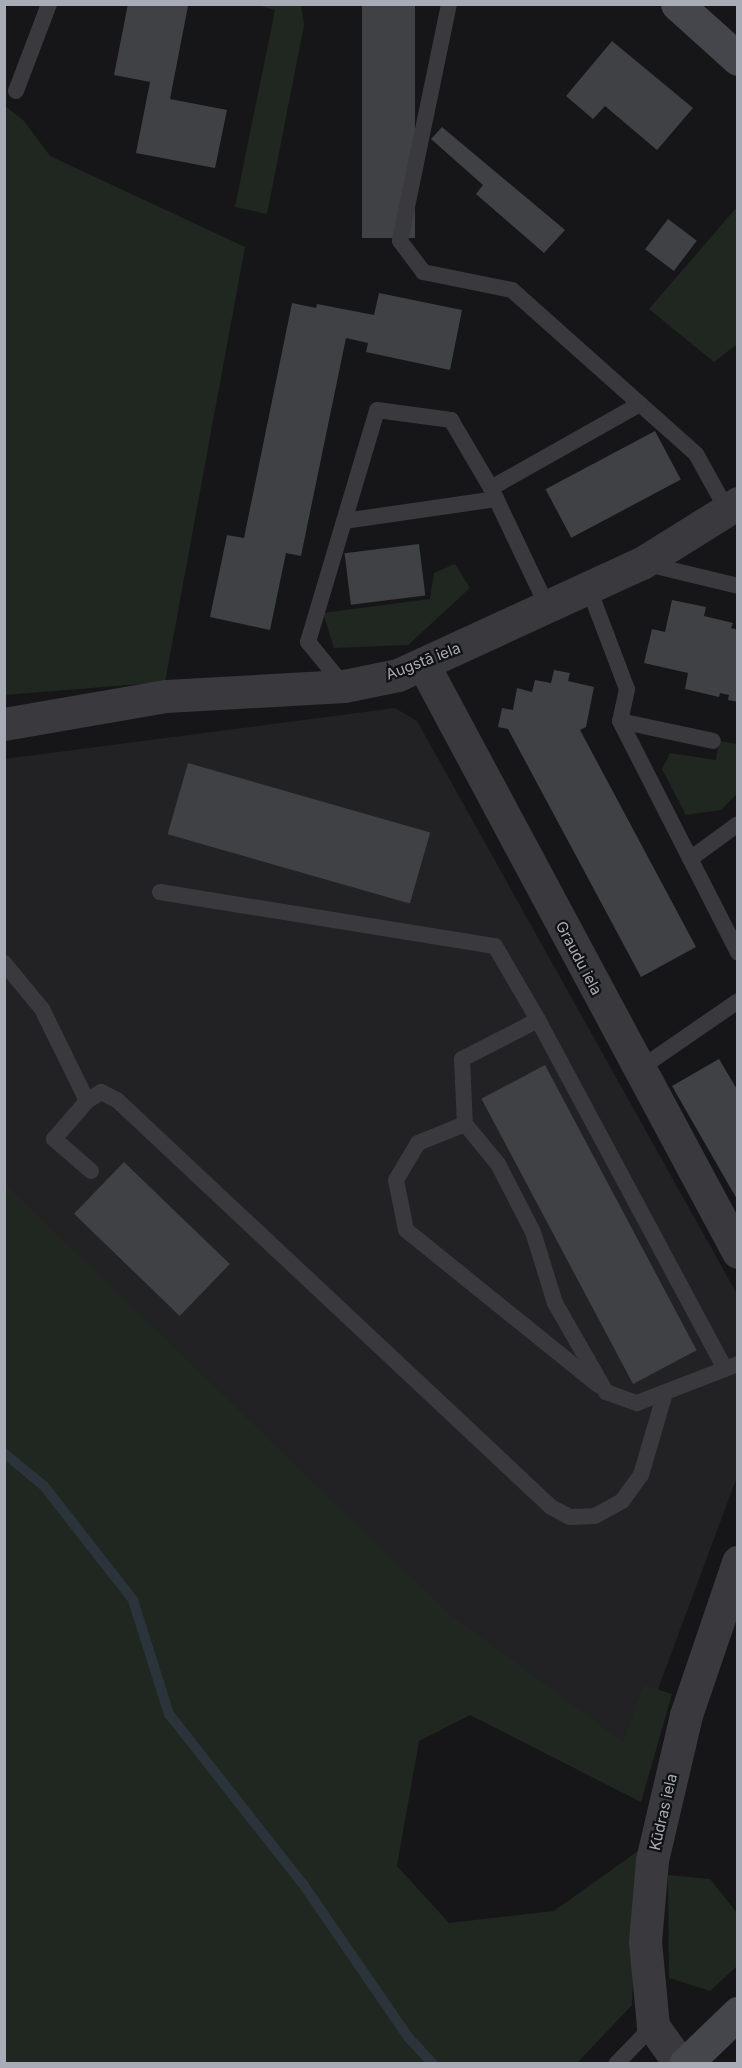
<!DOCTYPE html>
<meta charset="utf-8">
<style>
body{margin:0}
#map{position:relative;width:742px;height:2068px;overflow:hidden;background:#161618;font-family:Inter,sans-serif}
div>[style]{position:absolute}
.built>*{inset:0;background:#222225}
.green>*{inset:0;background:#202721}
.stream>*{height:10px;margin:-5px;padding:0 5px;transform-origin:5px;border-radius:5px;background:#2c343b}
.building>*{inset:0;background:#404145;transform-origin:0 0}
.lane>*{height:16px;margin:-8px;padding:0 8px;transform-origin:8px;border-radius:8px;background:#39393e}
.street>*{height:33px;margin:-16.5px;padding:0 16.5px;transform-origin:16.5px;border-radius:16.5px;background:#39393e}
.secondary>*{height:33px;margin:-16.5px;padding:0 16.5px;transform-origin:16.5px;border-radius:16.5px;background:#45464c}
span{translate:-50% -50%;white-space:nowrap;text-align:center;line-height:1.15;-webkit-text-stroke:4.5px #111113;paint-order:stroke}
.street-label{font-size:15px;color:#a8acb7}
.frame{position:absolute;inset:0;border:6px solid #a8acb7;pointer-events:none}
</style>
<div id="map">
<div class="built">
<i style="clip-path:polygon(395px 708px,417px 721px,737px 1294px,737px 1477px,633px 1756px,452px 1628px,5px 1200px,4px 759px)"></i>
</div>
<div class="green">
<i style="clip-path:polygon(257px 5px,301px 5px,304px 25px,267px 214px,235px 207px,275px 10px)"></i>
<i style="clip-path:polygon(4px 105px,24px 121px,50px 156px,245px 247px,165px 682px,5px 695px)"></i>
<i style="clip-path:polygon(737px 207px,737px 344px,714px 362px,649px 309px)"></i>
<i style="clip-path:polygon(455px 564px,470px 588px,408px 645px,334px 648px,323px 613px,430px 599px,434px 573px)"></i>
<i style="clip-path:polygon(719px 741px,737px 744px,737px 794px,721px 810px,686px 815px,662px 769px,670px 753px,716px 760px)"></i>
<i style="clip-path:polygon(5px 1184px,448px 1613px,623px 1742px,644px 1685px,672px 1694px,641px 1802px,470px 1715px,419px 1741px,397px 1866px,449px 1923px,554px 1911px,638px 1851px,632px 2005px,577px 2063px,5px 2063px)"></i>
<i style="clip-path:polygon(668px 1875px,710px 1879px,737px 1913px,737px 1966px,710px 1991px,669px 1978px)"></i>
</div>
<div class="stream">
<i style="left:4px;top:1453px;width:52px;rotate:39.5deg"></i>
<i style="left:44px;top:1486px;width:145px;rotate:52deg"></i>
<i style="left:133px;top:1600px;width:120px;rotate:72.5deg"></i>
<i style="left:169px;top:1714px;width:216px;rotate:51.8deg"></i>
<i style="left:303px;top:1884px;width:186px;rotate:55.5deg"></i>
<i style="left:408px;top:2037px;width:37px;rotate:47deg"></i>
</div>
<div class="building">
<i style="clip-path:polygon(128px 4px,188px 6px,170px 99px,227px 110px,215px 168px,136px 153px,150px 82px,114px 75px)"></i>
<i style="left:362px;top:4px;width:53px;height:234px"></i>
<i style="clip-path:polygon(612px 41px,693px 108px,657px 150px,605px 106px,593px 119px,566px 96px)"></i>
<i style="clip-path:polygon(442px 127px,565px 230px,544px 253px,476px 194px,483px 185px,431px 139px)"></i>
<i style="left:668px;top:219px;width:36px;height:38px;rotate:37deg"></i>
<i style="clip-path:polygon(379px 293px,462px 310px,450px 370px,366px 352px,368px 343px,346px 338px,301px 556px,286px 553px,270px 630px,210px 617px,227px 535px,244px 538px,292px 303px,316px 308px,317px 304px,374px 315px)"></i>
<i style="left:655px;top:431px;width:55px;height:124px;rotate:62deg"></i>
<i style="left:419px;top:544px;width:52px;height:75px;rotate:83deg"></i>
<i style="clip-path:polygon(672px 600px,706px 607px,704px 616px,733px 623px,731px 628px,738px 630px,738px 702px,728px 700px,729px 695px,720px 693px,719px 697px,685px 689px,688px 673px,644px 663px,652px 629px,665px 632px)"></i>
<i style="clip-path:polygon(554px 670px,570px 673px,568px 681px,594px 687px,586px 727px,580px 730px,696px 947px,641px 977px,508px 729px,498px 727px,502px 708px,513px 710px,517px 688px,532px 692px,535px 680px,551px 683px)"></i>
<i style="left:188px;top:763px;width:252px;height:74px;rotate:16deg"></i>
<i style="clip-path:polygon(719px 1059px,738px 1091px,738px 1201px,672px 1086px)"></i>
<i style="left:545px;top:1065px;width:323px;height:72px;rotate:62deg"></i>
<i style="left:124px;top:1162px;width:147px;height:72px;rotate:44deg"></i>
</div>
<div class="lane">
<i style="left:449px;top:4px;width:242px;rotate:101.7deg"></i>
<i style="left:400px;top:241px;width:39px;rotate:53deg"></i>
<i style="left:423px;top:272px;width:91px;rotate:11.4deg"></i>
<i style="left:512px;top:290px;width:246px;rotate:41.7deg"></i>
<i style="left:696px;top:454px;width:64px;rotate:61deg"></i>
<i style="left:16px;top:91px;width:93px;rotate:-69.2deg"></i>
<i style="left:491px;top:488px;width:171px;rotate:-29.4deg"></i>
<i style="left:344px;top:521px;width:154px;rotate:-8.2deg"></i>
<i style="left:643px;top:563px;width:98px;rotate:13.6deg"></i>
<i style="left:589px;top:589px;width:107px;rotate:69.2deg"></i>
<i style="left:627px;top:689px;width:33px;rotate:102deg"></i>
<i style="left:620px;top:721px;width:260px;rotate:63deg"></i>
<i style="left:344px;top:686px;width:57px;rotate:-129.3deg"></i>
<i style="left:308px;top:642px;width:242px;rotate:-73.4deg"></i>
<i style="left:377px;top:410px;width:75px;rotate:7.7deg"></i>
<i style="left:451px;top:420px;width:79px;rotate:59.5deg"></i>
<i style="left:491px;top:488px;width:133px;rotate:64.6deg"></i>
<i style="left:620px;top:721px;width:95px;rotate:12.1deg"></i>
<i style="left:690px;top:859px;width:59px;rotate:-36.1deg"></i>
<i style="left:160px;top:892px;width:339px;rotate:9.2deg"></i>
<i style="left:495px;top:946px;width:86px;rotate:59.8deg"></i>
<i style="left:538px;top:1020px;width:396px;rotate:61.8deg"></i>
<i style="left:4px;top:963px;width:60px;rotate:50.4deg"></i>
<i style="left:42px;top:1009px;width:102px;rotate:63.9deg"></i>
<i style="left:538px;top:1020px;width:85px;rotate:152.8deg"></i>
<i style="left:462px;top:1059px;width:65px;rotate:87.4deg"></i>
<i style="left:465px;top:1124px;width:52px;rotate:50.5deg"></i>
<i style="left:498px;top:1164px;width:76px;rotate:62.8deg"></i>
<i style="left:533px;top:1232px;width:74px;rotate:72.8deg"></i>
<i style="left:555px;top:1303px;width:103px;rotate:60.2deg"></i>
<i style="left:606px;top:1392px;width:33px;rotate:20deg"></i>
<i style="left:637px;top:1403px;width:108px;rotate:-21.1deg"></i>
<i style="left:638px;top:1070px;width:121px;rotate:-34.6deg"></i>
<i style="left:465px;top:1124px;width:51px;rotate:158deg"></i>
<i style="left:418px;top:1143px;width:43px;rotate:120.7deg"></i>
<i style="left:396px;top:1180px;width:51px;rotate:78.7deg"></i>
<i style="left:406px;top:1230px;width:247px;rotate:38.9deg"></i>
<i style="left:91px;top:1171px;width:49px;rotate:-139.1deg"></i>
<i style="left:54px;top:1139px;width:50px;rotate:-49deg"></i>
<i style="left:87px;top:1101px;width:17px;rotate:-33deg"></i>
<i style="left:101px;top:1092px;width:18px;rotate:27deg"></i>
<i style="left:117px;top:1100px;width:595px;rotate:43.16deg"></i>
<i style="left:551px;top:1507px;width:21px;rotate:28deg"></i>
<i style="left:570px;top:1517px;width:25px;rotate:-2deg"></i>
<i style="left:595px;top:1516px;width:31px;rotate:-29deg"></i>
<i style="left:622px;top:1501px;width:32px;rotate:-54deg"></i>
<i style="left:641px;top:1475px;width:85px;rotate:-73.7deg"></i>
<i style="left:616px;top:2064px;width:53px;rotate:-45.8deg"></i>
</div>
<div class="street">
<i style="left:423px;top:664px;width:667px;rotate:61.82deg"></i>
<i style="left:4px;top:724px;width:164px;rotate:-9.8deg"></i>
<i style="left:166px;top:696px;width:178px;rotate:-3.2deg"></i>
<i style="left:344px;top:686px;width:55px;rotate:-11.5deg"></i>
<i style="left:398px;top:675px;width:268px;rotate:-24.7deg"></i>
<i style="left:642px;top:563px;width:113px;rotate:-32deg"></i>
<i style="left:680px;top:2064px;width:47px;rotate:-125.4deg"></i>
<i style="left:653px;top:2026px;width:84px;rotate:-95.4deg"></i>
<i style="left:645px;top:1942px;width:82px;rotate:-85.1deg"></i>
<i style="left:652px;top:1860px;width:149px;rotate:-76.8deg"></i>
<i style="left:686px;top:1715px;width:162px;rotate:-71.2deg"></i>
</div>
<div class="secondary">
<i style="left:677px;top:4px;width:82px;rotate:42deg"></i>
<i style="left:685px;top:2064px;width:74px;rotate:-43.9deg"></i>
</div>
<div class="street-label">
<span style="left:423px;top:661px;rotate:-21deg">Augstā iela</span>
<span style="left:579px;top:958px;rotate:62deg">Graudu iela</span>
<span style="left:663px;top:1812px;rotate:-77deg">Kūdras iela</span>
</div>
<div class="frame"></div>
</div>
